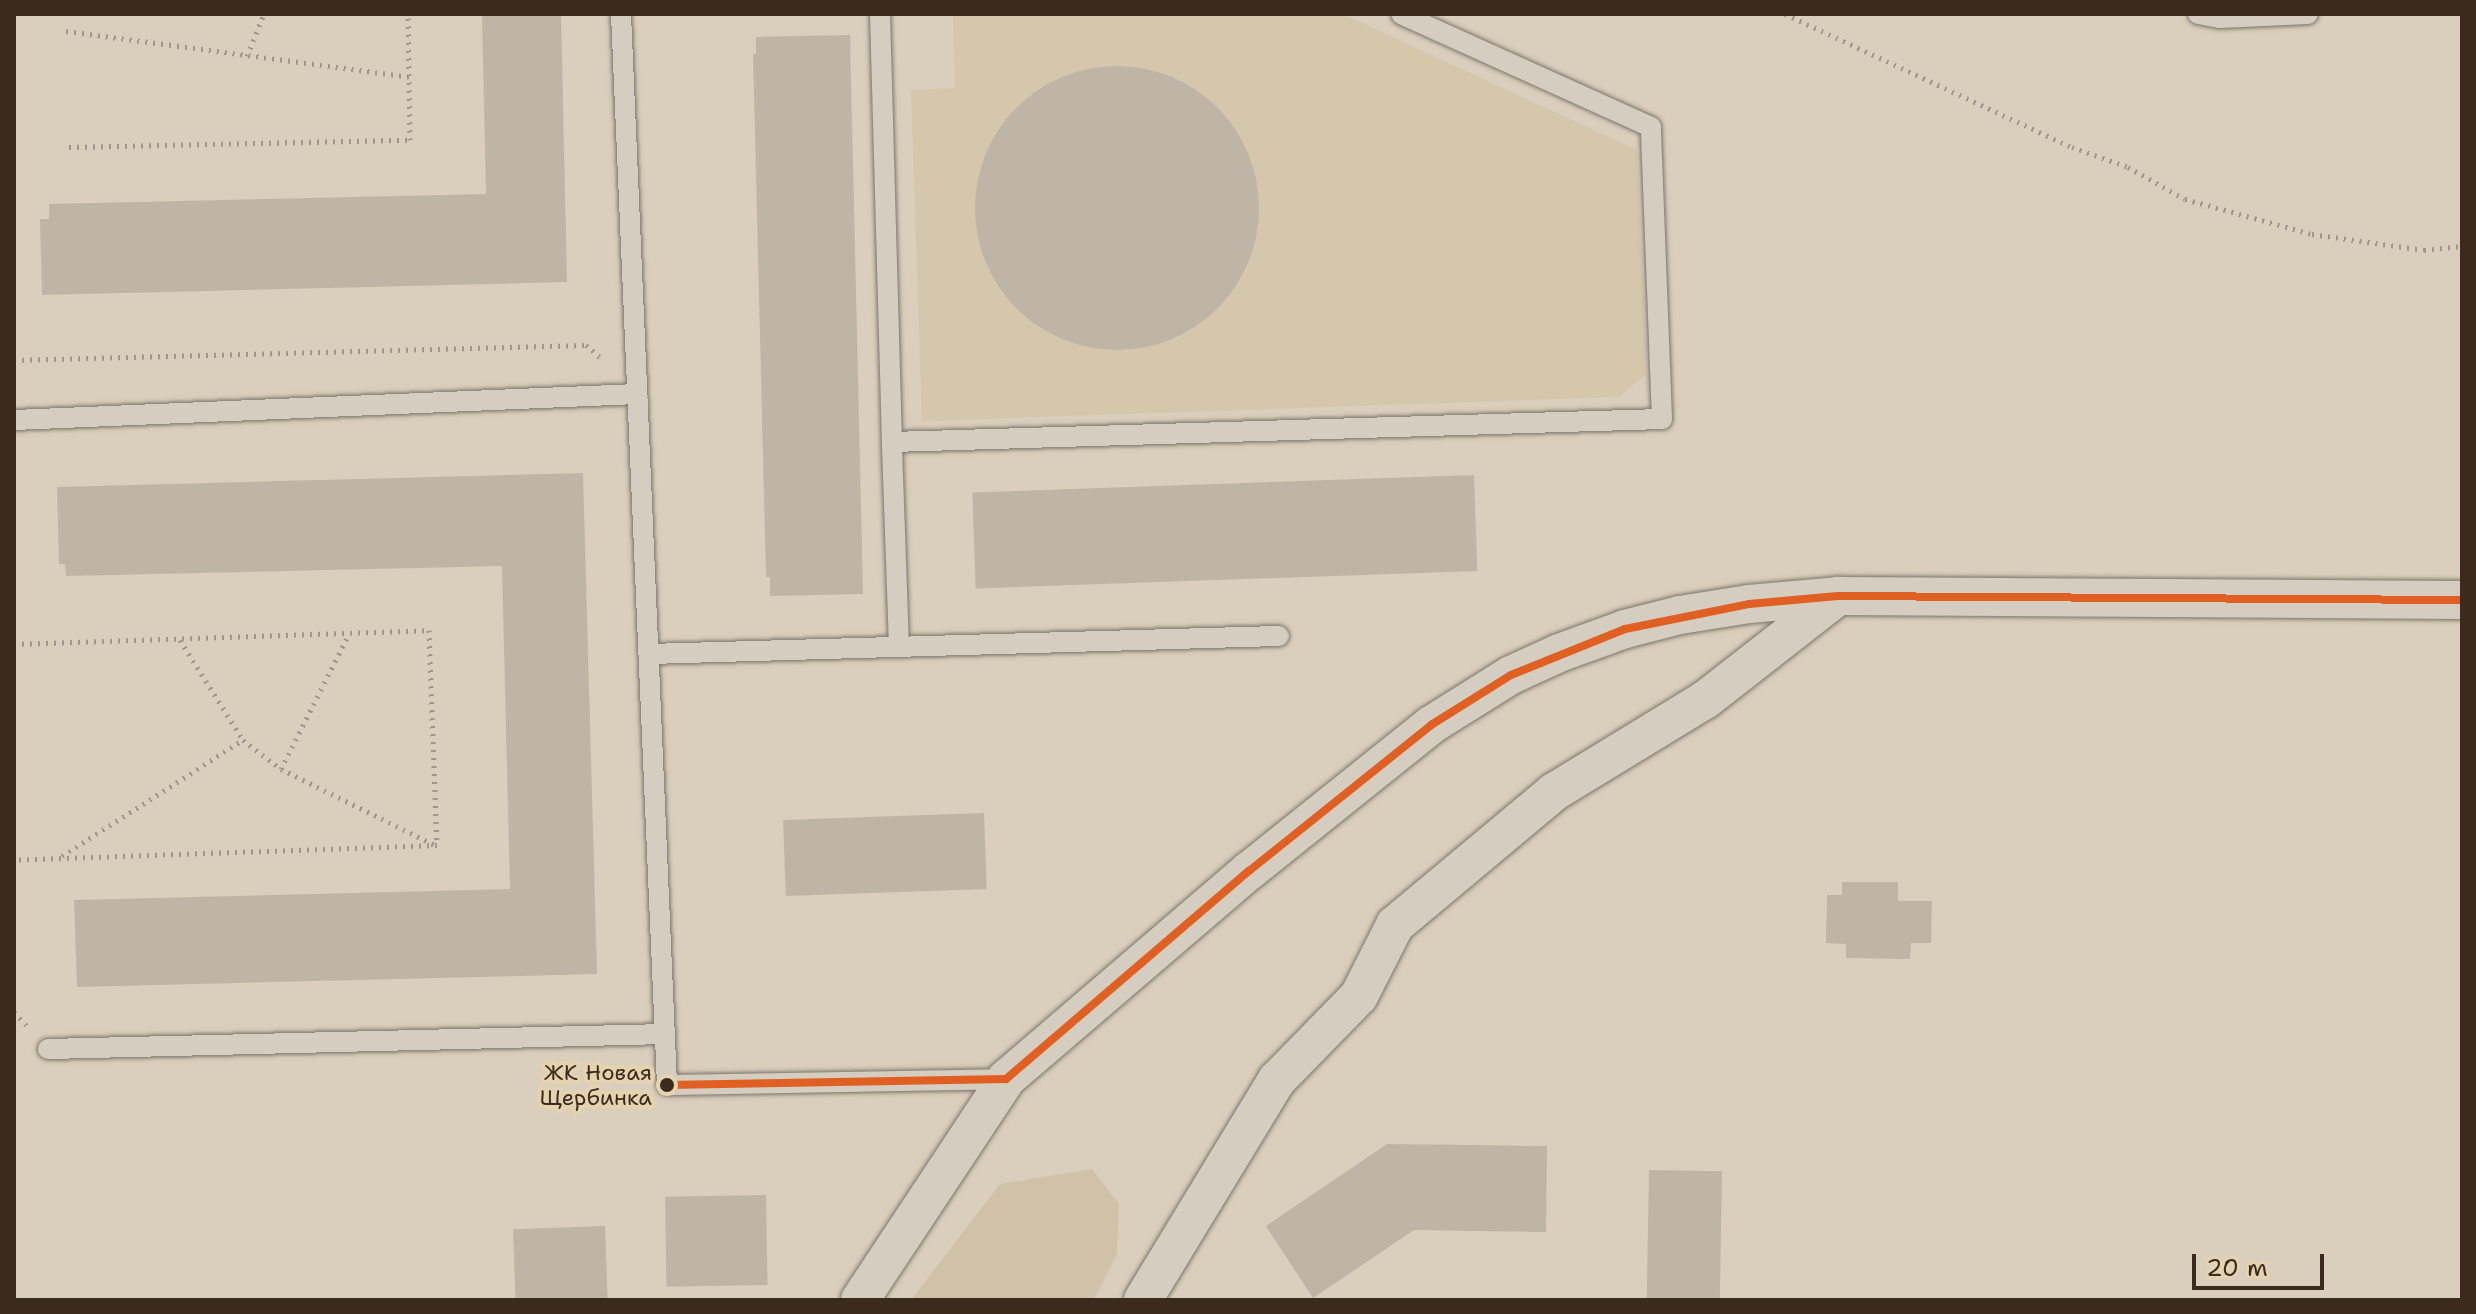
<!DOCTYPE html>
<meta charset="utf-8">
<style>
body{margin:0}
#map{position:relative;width:2476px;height:1314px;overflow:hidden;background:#d9cfbc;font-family:"Shantell Sans",sans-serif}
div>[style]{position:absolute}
.built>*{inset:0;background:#d5c7ac}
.green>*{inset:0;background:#d0c2a8}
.building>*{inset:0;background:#beb5a7;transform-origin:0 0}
.round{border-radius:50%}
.path>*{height:5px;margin-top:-2.5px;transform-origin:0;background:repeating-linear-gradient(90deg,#9e978c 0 2px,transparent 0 8px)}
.roads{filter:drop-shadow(0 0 2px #7d756a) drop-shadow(0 0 2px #7d756a)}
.service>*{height:20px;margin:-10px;padding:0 10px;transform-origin:10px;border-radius:10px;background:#d5cdc0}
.minor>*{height:38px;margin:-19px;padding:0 19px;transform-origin:19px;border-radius:19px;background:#d5cdc0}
.bus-1>*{height:8px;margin:-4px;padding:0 4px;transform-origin:4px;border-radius:4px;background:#e05f22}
.dots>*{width:22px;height:22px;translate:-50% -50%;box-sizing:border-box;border:4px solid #e5d3b0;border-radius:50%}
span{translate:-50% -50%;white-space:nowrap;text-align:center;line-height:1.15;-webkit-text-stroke:8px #e5d3b0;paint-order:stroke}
.bus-label{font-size:22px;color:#3b2a1e}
.right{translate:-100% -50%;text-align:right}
.frame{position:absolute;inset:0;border:16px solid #3b2a1e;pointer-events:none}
.scale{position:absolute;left:2192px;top:1254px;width:132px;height:36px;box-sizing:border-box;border:4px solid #3b2a1e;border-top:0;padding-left:10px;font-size:24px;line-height:28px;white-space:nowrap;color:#3b2a1e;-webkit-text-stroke:6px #e5d3b0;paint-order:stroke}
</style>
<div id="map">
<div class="built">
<i style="clip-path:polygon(953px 14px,1343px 14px,1637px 150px,1647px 374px,1619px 397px,922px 421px,911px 90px,955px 88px)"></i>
</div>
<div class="green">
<i style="clip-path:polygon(1092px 1169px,1119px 1204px,1117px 1254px,1094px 1300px,911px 1300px,1000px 1184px)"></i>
</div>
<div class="building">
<i style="clip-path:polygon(482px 14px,561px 14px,567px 282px,42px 295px,40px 219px,49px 219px,49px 204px,486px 194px)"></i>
<i style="clip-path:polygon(850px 35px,863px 594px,770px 596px,770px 577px,766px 577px,753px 54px,756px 54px,756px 37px)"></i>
<i class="round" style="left:975px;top:66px;width:284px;height:284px"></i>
<i style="clip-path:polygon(583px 473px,597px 974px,77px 987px,74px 900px,510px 889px,502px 566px,66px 576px,65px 564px,59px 564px,57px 487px)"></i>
<i style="left:1474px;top:475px;width:96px;height:502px;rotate:88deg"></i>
<i style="left:984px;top:813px;width:76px;height:201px;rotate:88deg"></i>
<i style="clip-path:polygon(1842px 882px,1898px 882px,1898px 901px,1932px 901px,1931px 943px,1911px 943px,1910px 959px,1846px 958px,1846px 944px,1826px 943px,1827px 895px,1842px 895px)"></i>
<i style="clip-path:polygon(1387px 1144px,1547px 1146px,1546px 1232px,1414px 1230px,1313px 1298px,1266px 1226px)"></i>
<i style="left:1649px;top:1170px;width:73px;height:130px;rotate:1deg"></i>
<i style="left:766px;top:1195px;width:90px;height:101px;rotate:89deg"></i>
<i style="left:605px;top:1226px;width:74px;height:92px;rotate:88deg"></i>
</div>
<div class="path">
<i style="left:1785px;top:14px;width:316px;rotate:24.9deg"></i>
<i style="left:2072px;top:147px;width:59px;rotate:19.7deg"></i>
<i style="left:2128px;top:167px;width:65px;rotate:29.3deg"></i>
<i style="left:2185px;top:199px;width:132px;rotate:15.4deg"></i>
<i style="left:2312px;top:234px;width:113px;rotate:8.1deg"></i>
<i style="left:2424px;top:250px;width:38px;rotate:-6deg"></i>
<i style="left:66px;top:31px;width:346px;rotate:7.6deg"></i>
<i style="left:247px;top:56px;width:45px;rotate:-68deg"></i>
<i style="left:69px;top:147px;width:341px;rotate:-1.2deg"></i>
<i style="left:410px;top:140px;width:126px;rotate:-90.9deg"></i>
<i style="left:14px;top:360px;width:572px;rotate:-1.5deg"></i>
<i style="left:586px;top:345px;width:23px;rotate:41deg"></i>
<i style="left:180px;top:640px;width:118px;rotate:57.8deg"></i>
<i style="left:243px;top:740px;width:48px;rotate:37.3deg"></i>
<i style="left:281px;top:769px;width:172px;rotate:26.3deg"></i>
<i style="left:14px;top:644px;width:415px;rotate:-1.9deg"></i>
<i style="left:429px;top:630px;width:215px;rotate:87.9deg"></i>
<i style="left:437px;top:845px;width:423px;rotate:178deg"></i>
<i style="left:281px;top:769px;width:151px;rotate:-63.3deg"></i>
<i style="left:62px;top:856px;width:215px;rotate:-32.7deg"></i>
<i style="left:14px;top:1012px;width:19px;rotate:47deg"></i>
</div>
<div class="roads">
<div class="service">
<i style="left:621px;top:14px;width:1072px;rotate:87.54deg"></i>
<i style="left:667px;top:1085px;width:339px;rotate:-1deg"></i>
<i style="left:880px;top:14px;width:428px;rotate:88.4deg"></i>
<i style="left:2198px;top:14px;width:22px;rotate:10deg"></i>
<i style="left:2220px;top:18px;width:88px;rotate:-2.6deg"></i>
<i style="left:14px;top:420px;width:624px;rotate:-2.39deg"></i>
<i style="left:899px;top:647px;width:205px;rotate:-92deg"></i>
<i style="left:892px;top:442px;width:770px;rotate:-1.71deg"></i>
<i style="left:1662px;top:419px;width:292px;rotate:-92.2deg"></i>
<i style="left:1651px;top:127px;width:274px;rotate:-155.7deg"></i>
<i style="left:649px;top:654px;width:630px;rotate:-1.64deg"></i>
<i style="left:48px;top:1049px;width:617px;rotate:-1.39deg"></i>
</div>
<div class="minor">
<i style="left:860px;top:1300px;width:265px;rotate:-56.5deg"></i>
<i style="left:1006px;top:1079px;width:320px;rotate:-40.6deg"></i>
<i style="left:1249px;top:871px;width:233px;rotate:-38.7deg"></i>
<i style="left:1431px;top:725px;width:94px;rotate:-32deg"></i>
<i style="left:1511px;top:675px;width:53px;rotate:-24.6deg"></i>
<i style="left:1559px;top:653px;width:70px;rotate:-20deg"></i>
<i style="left:1625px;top:629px;width:57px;rotate:-14.3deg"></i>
<i style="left:1680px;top:615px;width:70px;rotate:-9.1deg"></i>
<i style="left:1749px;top:604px;width:89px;rotate:-5.1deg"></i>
<i style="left:1838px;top:596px;width:624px;rotate:0.37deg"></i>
<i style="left:1143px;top:1300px;width:258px;rotate:-58.7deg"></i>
<i style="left:1277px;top:1080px;width:117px;rotate:-45.7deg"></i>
<i style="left:1359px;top:996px;width:80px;rotate:-63.1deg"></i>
<i style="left:1395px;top:925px;width:207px;rotate:-39.9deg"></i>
<i style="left:1554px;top:792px;width:177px;rotate:-31.4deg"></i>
<i style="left:1705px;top:700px;width:169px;rotate:-38deg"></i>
</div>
</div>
<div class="bus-1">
<i style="left:667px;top:1085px;width:339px;rotate:-1deg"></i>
<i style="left:1006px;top:1079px;width:320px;rotate:-40.6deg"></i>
<i style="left:1249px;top:871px;width:233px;rotate:-38.7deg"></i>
<i style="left:1431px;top:725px;width:94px;rotate:-32deg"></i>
<i style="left:1511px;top:675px;width:123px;rotate:-22deg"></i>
<i style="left:1625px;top:629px;width:126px;rotate:-11.4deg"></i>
<i style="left:1749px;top:604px;width:89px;rotate:-5.1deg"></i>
<i style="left:1838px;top:596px;width:624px;rotate:0.37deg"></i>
</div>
<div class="dots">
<i style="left:667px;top:1085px;background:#3b2a1e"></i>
</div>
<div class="bus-label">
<span class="right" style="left:652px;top:1085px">ЖК Новая<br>Щербинка</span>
</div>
<div class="frame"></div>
<div class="scale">20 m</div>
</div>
